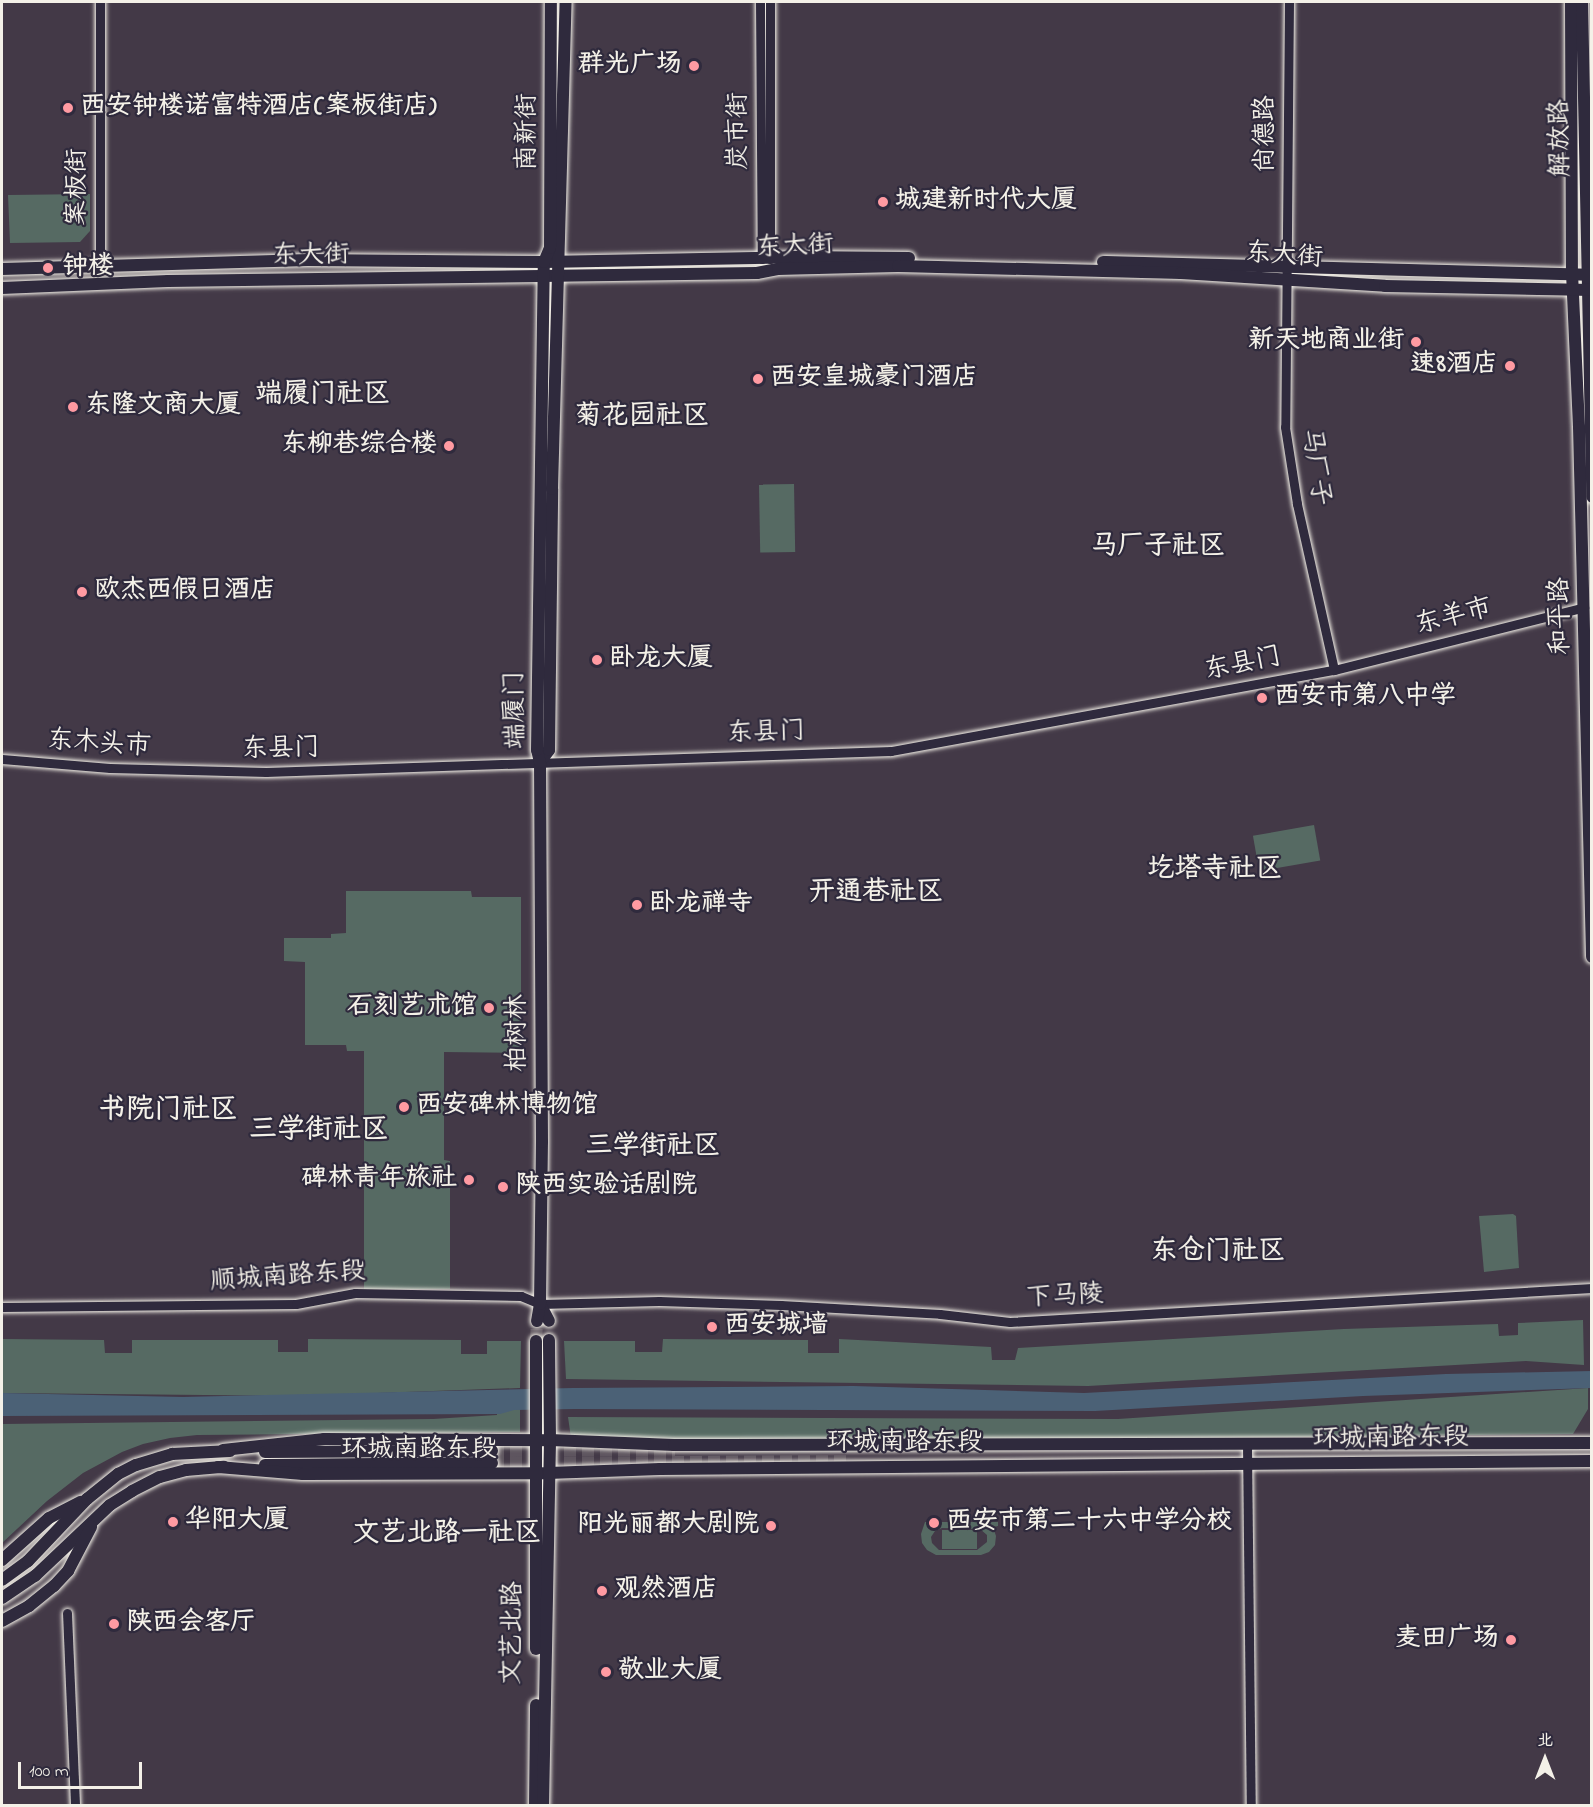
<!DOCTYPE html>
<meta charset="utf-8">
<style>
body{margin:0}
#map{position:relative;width:1593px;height:1807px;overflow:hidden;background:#433947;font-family:"Indie Flower","LXGW WenKai TC",sans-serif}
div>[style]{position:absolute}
.green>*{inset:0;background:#566a63;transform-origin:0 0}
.water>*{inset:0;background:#4b6176}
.major-tunnel>*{height:12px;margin-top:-6px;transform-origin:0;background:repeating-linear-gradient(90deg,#5e555f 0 12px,transparent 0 18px)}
.roads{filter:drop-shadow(0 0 2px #f4f1e8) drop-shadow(0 0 2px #f4f1e8)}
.minor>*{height:9px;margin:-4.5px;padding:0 4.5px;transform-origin:4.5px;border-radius:4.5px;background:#2f2a3d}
.major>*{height:12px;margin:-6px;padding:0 6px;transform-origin:6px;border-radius:6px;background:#2f2a3d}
.dots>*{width:16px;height:16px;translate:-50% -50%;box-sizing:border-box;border:3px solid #2f2a3d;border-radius:50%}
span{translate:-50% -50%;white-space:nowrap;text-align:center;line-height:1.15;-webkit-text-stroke:4.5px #2f2a3d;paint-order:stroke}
.poi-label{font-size:26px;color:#f4f1e8;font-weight:700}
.right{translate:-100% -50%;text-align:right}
.left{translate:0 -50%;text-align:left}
.street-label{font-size:26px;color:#f4f1e8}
.neighbourhood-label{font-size:27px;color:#f4f1e8;font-weight:700}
.quarter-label{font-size:28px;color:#f4f1e8;font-weight:700}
.frame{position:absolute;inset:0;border:3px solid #f4f1e8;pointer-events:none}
.north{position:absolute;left:1515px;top:1729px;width:60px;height:60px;-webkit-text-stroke:4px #2f2a3d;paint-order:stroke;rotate:0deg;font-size:16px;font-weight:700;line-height:24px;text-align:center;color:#f4f1e8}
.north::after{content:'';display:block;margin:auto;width:21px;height:27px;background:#f4f1e8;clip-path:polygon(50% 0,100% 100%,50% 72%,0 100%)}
.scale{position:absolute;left:18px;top:1762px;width:124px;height:27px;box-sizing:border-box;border:3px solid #f4f1e8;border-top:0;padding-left:8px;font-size:18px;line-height:21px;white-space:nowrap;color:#f4f1e8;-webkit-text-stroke:4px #2f2a3d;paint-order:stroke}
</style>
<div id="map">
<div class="green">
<i style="clip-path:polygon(90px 194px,90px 231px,80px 242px,10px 243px,8px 195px)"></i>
<i style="left:794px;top:484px;width:68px;height:35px;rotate:89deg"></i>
<i style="left:1314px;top:825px;width:36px;height:62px;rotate:80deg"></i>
<i style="clip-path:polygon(346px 891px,471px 891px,472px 897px,521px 897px,521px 1053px,444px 1052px,444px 1160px,450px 1161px,450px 1289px,364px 1289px,364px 1051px,347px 1051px,346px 1045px,305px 1045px,305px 962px,284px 961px,284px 938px,331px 938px,331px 934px,346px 933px)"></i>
<i style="clip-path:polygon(1513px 1214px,1516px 1216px,1519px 1268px,1484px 1272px,1479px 1216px)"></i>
<i style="clip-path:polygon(1583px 1320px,1584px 1365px,1526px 1361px,1088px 1386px,566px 1379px,564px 1341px,635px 1341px,635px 1352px,662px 1352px,663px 1339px,808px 1340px,808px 1353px,839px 1353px,839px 1339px,991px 1347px,992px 1360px,1015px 1360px,1018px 1348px,1344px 1329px,1498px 1324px,1499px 1336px,1518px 1335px,1518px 1323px)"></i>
<i style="clip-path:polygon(2px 1339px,104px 1340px,105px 1353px,132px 1353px,132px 1340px,278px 1340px,278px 1352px,308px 1352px,308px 1339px,461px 1340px,461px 1354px,487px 1354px,487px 1341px,521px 1341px,520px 1388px,293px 1396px,2px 1393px)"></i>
<i style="clip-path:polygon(1588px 1388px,1588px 1409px,1573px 1434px,572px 1445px,568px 1417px,1118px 1419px)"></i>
<i style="clip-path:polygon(520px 1407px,520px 1432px,197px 1435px,170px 1438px,143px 1444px,122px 1452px,83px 1473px,47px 1501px,2px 1543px,2px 1424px,433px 1419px,497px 1415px,497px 1410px)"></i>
<i style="clip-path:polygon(evenodd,925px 1522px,998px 1522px,998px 1526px,993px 1527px,996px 1536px,995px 1545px,989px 1552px,981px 1555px,936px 1555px,927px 1550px,922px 1543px,921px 1534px,925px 1522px,942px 1528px,980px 1529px,987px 1535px,987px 1542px,977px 1550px,939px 1550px,932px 1543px,931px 1537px,935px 1531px,942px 1528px)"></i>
<i style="left:942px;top:1530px;width:35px;height:19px"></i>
</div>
<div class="water">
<i style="clip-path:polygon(1592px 1371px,1591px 1388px,1363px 1396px,1095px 1411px,575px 1409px,514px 1410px,500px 1414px,2px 1416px,2px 1393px,183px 1397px,573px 1388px,853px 1386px,1084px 1393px,1446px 1374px)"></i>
</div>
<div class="major-tunnel">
<i style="left:536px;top:1341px;width:20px;rotate:-87deg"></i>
<i style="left:492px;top:1451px;width:183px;rotate:-0.3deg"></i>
<i style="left:492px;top:1463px;width:355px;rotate:-0.3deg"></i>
</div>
<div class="roads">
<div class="minor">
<i style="left:100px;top:2px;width:262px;rotate:90deg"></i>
<i style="left:760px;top:2px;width:257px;rotate:89.6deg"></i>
<i style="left:770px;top:2px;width:257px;rotate:90deg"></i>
<i style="left:1289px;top:2px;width:425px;rotate:90.5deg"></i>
<i style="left:1285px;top:427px;width:78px;rotate:81.1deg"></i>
<i style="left:1297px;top:504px;width:170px;rotate:77.4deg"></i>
<i style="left:2px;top:759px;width:108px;rotate:4.8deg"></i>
<i style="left:110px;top:768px;width:156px;rotate:1.5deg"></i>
<i style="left:266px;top:772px;width:625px;rotate:-1.92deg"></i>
<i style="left:891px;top:751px;width:450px;rotate:-10.4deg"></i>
<i style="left:1334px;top:670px;width:258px;rotate:-14.1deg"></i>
<i style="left:2px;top:1307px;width:294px;rotate:-0.6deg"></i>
<i style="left:296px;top:1304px;width:60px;rotate:-10.6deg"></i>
<i style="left:355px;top:1293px;width:166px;rotate:1deg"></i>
<i style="left:521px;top:1296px;width:21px;rotate:23deg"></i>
<i style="left:540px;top:1304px;width:119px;rotate:-1.4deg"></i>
<i style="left:659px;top:1301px;width:122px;rotate:1.9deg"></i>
<i style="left:781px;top:1305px;width:159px;rotate:3.2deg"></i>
<i style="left:940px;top:1314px;width:70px;rotate:6.5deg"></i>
<i style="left:1010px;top:1322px;width:583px;rotate:-3.34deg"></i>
<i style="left:1247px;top:1445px;width:361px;rotate:89.4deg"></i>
<i style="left:67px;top:1613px;width:193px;rotate:87.6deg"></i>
</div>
<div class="major">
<i style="left:1571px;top:2px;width:271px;rotate:89.8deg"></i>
<i style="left:1572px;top:273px;width:154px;rotate:87.4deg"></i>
<i style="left:1579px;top:427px;width:530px;rotate:88.59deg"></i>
<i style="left:1582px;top:2px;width:495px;rotate:88.8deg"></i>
<i style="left:1103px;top:262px;width:489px;rotate:1.5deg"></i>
<i style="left:2px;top:269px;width:306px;rotate:-1.7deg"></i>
<i style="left:308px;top:260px;width:236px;rotate:0.5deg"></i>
<i style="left:544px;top:262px;width:250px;rotate:-1.1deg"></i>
<i style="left:794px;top:257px;width:115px;rotate:0.5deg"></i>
<i style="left:2px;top:288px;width:166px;rotate:-2.4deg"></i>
<i style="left:168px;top:281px;width:589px;rotate:-0.78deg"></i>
<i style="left:757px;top:273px;width:21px;rotate:-11deg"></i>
<i style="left:778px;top:269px;width:120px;rotate:-1.4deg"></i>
<i style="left:898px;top:266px;width:283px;rotate:1.4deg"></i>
<i style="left:1181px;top:273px;width:204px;rotate:3.6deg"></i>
<i style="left:1385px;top:286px;width:207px;rotate:1.1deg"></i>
<i style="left:540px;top:762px;width:15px;rotate:-53deg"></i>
<i style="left:549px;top:750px;width:261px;rotate:-89.3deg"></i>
<i style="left:552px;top:489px;width:487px;rotate:-88.4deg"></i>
<i style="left:540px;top:1304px;width:19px;rotate:62deg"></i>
<i style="left:537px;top:1321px;width:17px;rotate:-80deg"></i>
<i style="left:540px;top:1304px;width:162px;rotate:-89.3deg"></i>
<i style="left:542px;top:1142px;width:380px;rotate:-90.3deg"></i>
<i style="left:540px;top:762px;width:12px;rotate:-104deg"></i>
<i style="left:537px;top:750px;width:488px;rotate:-89.2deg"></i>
<i style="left:544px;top:262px;width:15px;rotate:-67deg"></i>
<i style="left:550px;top:248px;width:246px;rotate:-89.8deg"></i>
<i style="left:223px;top:1450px;width:102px;rotate:-6.2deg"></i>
<i style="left:324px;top:1439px;width:226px;rotate:0.3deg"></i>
<i style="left:550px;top:1440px;width:124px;rotate:2.3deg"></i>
<i style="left:674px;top:1445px;width:918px;rotate:-0.12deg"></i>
<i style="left:265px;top:1452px;width:227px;rotate:-0.3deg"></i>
<i style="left:265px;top:1465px;width:227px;rotate:-0.5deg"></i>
<i style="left:218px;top:1467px;width:85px;rotate:4.7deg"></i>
<i style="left:303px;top:1474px;width:245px;rotate:-0.2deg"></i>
<i style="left:548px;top:1473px;width:112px;rotate:-2deg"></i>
<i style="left:660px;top:1469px;width:932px;rotate:-0.49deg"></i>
<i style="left:2px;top:1560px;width:63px;rotate:-41.8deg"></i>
<i style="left:49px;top:1518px;width:36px;rotate:-27deg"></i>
<i style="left:2px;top:1580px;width:32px;rotate:-36deg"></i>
<i style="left:28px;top:1561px;width:86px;rotate:-46.4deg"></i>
<i style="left:87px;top:1499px;width:40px;rotate:-39deg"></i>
<i style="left:118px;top:1474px;width:20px;rotate:-27deg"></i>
<i style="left:136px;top:1465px;width:38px;rotate:-17deg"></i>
<i style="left:172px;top:1454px;width:58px;rotate:-3deg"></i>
<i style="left:2px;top:1598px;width:40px;rotate:-34deg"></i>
<i style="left:35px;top:1576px;width:103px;rotate:-43.4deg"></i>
<i style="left:110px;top:1505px;width:26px;rotate:-32deg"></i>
<i style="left:132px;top:1491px;width:31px;rotate:-27deg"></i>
<i style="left:160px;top:1477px;width:27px;rotate:-15deg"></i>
<i style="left:186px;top:1470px;width:38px;rotate:-5deg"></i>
<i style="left:2px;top:1621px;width:31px;rotate:-29deg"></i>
<i style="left:29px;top:1606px;width:32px;rotate:-39deg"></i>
<i style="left:54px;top:1586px;width:21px;rotate:-47deg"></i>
<i style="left:68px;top:1571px;width:50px;rotate:-62.4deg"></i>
<i style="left:536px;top:1649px;width:308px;rotate:-90deg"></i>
<i style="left:535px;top:1806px;width:101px;rotate:-89.4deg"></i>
<i style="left:543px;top:1806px;width:366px;rotate:-88.9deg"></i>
<i style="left:550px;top:1440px;width:100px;rotate:-90.6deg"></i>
</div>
</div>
<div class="dots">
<i style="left:694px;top:66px;background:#ff9aa2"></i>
<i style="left:68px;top:108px;background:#ff9aa2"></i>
<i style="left:883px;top:202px;background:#ff9aa2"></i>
<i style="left:48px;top:268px;background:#ff9aa2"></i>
<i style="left:1416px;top:342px;background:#ff9aa2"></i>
<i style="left:1510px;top:366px;background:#ff9aa2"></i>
<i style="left:758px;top:379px;background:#ff9aa2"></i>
<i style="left:73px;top:407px;background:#ff9aa2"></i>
<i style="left:449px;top:446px;background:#ff9aa2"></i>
<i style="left:82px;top:592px;background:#ff9aa2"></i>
<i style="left:597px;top:660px;background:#ff9aa2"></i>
<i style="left:1262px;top:698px;background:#ff9aa2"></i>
<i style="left:637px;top:905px;background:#ff9aa2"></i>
<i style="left:489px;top:1008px;background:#ff9aa2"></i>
<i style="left:404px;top:1107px;background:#ff9aa2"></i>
<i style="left:469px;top:1180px;background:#ff9aa2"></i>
<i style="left:503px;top:1187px;background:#ff9aa2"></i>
<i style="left:712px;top:1327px;background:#ff9aa2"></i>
<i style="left:173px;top:1522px;background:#ff9aa2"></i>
<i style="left:934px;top:1523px;background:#ff9aa2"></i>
<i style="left:771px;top:1526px;background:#ff9aa2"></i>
<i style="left:602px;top:1591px;background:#ff9aa2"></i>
<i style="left:114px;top:1624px;background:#ff9aa2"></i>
<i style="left:1511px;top:1640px;background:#ff9aa2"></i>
<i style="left:606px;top:1672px;background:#ff9aa2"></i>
</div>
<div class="poi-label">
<span class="right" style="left:682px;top:66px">群光广场</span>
<span class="left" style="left:80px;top:108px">西安钟楼诺富特酒店(案板街店)</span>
<span class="left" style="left:895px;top:202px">城建新时代大厦</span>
<span class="left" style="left:62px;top:268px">钟楼</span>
<span class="right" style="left:1404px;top:342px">新天地商业街</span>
<span class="right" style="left:1498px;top:366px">速8酒店</span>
<span class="left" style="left:770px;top:379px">西安皇城豪门酒店</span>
<span class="left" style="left:85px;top:407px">东隆文商大厦</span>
<span class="right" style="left:437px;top:446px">东柳巷综合楼</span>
<span class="left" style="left:94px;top:592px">欧杰西假日酒店</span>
<span class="left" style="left:609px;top:660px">卧龙大厦</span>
<span class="left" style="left:1274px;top:698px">西安市第八中学</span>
<span class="left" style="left:649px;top:905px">卧龙禅寺</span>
<span class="right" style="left:477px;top:1008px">石刻艺术馆</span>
<span class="left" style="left:416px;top:1107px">西安碑林博物馆</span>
<span class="right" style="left:457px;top:1180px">碑林青年旅社</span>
<span class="left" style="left:515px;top:1187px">陕西实验话剧院</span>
<span class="left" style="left:724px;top:1327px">西安城墙</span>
<span class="left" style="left:185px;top:1522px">华阳大厦</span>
<span class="left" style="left:946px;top:1523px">西安市第二十六中学分校</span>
<span class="right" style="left:759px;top:1526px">阳光丽都大剧院</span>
<span class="left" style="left:614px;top:1591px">观然酒店</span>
<span class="left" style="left:126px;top:1624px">陕西会客厅</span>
<span class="right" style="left:1499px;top:1640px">麦田广场</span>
<span class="left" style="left:618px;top:1672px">敬业大厦</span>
</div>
<div class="street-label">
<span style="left:740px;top:131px;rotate:-90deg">炭市街</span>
<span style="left:529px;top:132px;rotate:-90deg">南新街</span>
<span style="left:1267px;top:134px;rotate:-90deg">尚德路</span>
<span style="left:1562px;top:138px;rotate:-91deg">解放路</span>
<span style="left:79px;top:187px;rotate:-90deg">案板街</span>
<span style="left:795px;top:248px;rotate:-3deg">东大街</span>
<span style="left:311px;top:257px;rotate:-1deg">东大街</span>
<span style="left:1284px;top:257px;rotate:4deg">东大街</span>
<span style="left:1314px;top:467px;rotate:82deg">马厂子</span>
<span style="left:1562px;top:616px;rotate:-91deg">和平路</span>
<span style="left:1454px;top:618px;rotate:-14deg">东羊市</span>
<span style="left:1243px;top:665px;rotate:-11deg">东县门</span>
<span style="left:517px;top:710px;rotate:-91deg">端履门</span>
<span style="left:766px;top:734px;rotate:-2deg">东县门</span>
<span style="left:99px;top:745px;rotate:4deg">东木头市</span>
<span style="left:281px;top:750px;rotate:-1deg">东县门</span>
<span style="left:519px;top:1033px;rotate:-90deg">柏树林</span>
<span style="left:288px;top:1278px;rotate:-4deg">顺城南路东段</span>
<span style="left:1065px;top:1298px;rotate:-3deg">下马陵</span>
<span style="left:1391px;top:1440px;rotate:-1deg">环城南路东段</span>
<span style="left:905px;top:1444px">环城南路东段</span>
<span style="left:419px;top:1451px">环城南路东段</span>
<span style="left:514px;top:1633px;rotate:-89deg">文艺北路</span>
</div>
<div class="neighbourhood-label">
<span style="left:323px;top:395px">端履门社区</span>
<span style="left:642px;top:417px">菊花园社区</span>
<span style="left:1158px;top:547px">马厂子社区</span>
<span style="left:1215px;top:870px">圪塔寺社区</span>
<span style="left:876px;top:893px">开通巷社区</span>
<span style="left:653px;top:1147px">三学街社区</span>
<span style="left:1218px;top:1252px">东仓门社区</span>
<span style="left:447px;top:1534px">文艺北路一社区</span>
</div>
<div class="quarter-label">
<span style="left:168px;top:1111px">书院门社区</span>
<span style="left:319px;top:1131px">三学街社区</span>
</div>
<div class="frame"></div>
<div class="north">北</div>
<div class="scale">100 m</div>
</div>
